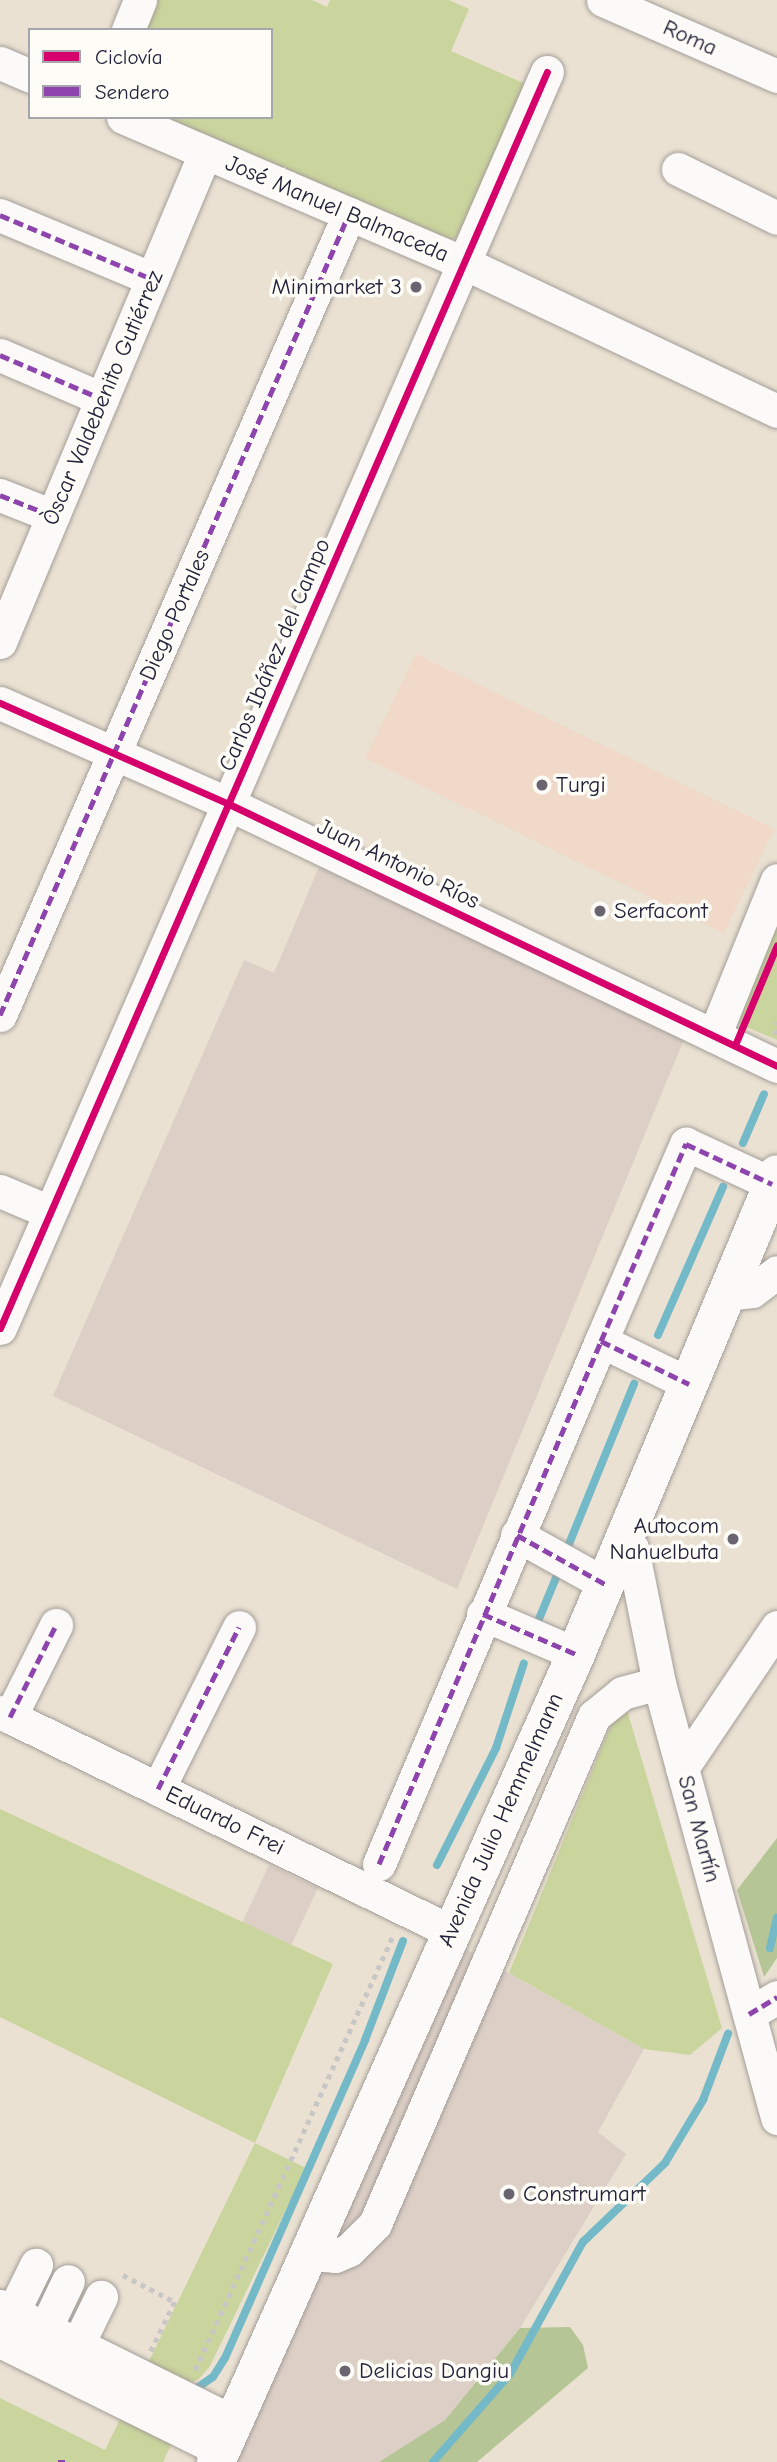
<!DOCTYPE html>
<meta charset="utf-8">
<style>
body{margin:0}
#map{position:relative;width:777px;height:2462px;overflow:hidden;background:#eae1d2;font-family:"Comic Neue",sans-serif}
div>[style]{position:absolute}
.built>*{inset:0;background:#f0d9c8;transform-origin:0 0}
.industrial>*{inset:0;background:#dccfc6;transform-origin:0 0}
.green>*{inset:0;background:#cad49d}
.forest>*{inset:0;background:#b6c595}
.stream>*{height:8px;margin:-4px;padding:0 4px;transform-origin:4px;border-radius:4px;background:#74b9c7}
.path>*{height:4.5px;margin-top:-2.25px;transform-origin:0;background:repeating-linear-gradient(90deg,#c9c7c5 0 5px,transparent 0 10px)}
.roads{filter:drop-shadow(0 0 2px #a49e99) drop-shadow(0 0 2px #a49e99)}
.minor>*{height:33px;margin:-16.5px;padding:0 16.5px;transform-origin:16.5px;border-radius:16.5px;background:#fcfaf8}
.highway>*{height:38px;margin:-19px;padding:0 19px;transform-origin:19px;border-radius:19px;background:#fcfaf8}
.quiet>*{height:5px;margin-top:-2.5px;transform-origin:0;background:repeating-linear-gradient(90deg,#8e44ad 0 10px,transparent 0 15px)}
.cycleway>*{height:7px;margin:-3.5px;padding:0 3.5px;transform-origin:3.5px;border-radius:3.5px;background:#d6006c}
.dots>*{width:19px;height:19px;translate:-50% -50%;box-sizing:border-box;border:4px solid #fdfcf7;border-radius:50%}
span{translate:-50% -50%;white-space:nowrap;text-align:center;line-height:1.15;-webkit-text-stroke:7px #fdfcf7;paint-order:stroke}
.street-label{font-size:23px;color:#22223b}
.poi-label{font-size:23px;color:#22223b}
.right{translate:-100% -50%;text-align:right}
.left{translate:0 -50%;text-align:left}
.legend{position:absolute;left:28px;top:28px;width:245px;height:91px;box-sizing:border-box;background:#fdfcf7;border:2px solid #a5a5ac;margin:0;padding:9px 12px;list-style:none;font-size:21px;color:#22223b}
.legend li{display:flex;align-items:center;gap:14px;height:35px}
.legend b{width:35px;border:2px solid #a5a5ac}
</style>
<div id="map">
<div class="built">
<i style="left:416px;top:654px;width:399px;height:116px;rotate:26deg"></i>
</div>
<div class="industrial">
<i style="clip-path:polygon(319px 867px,685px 1037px,457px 1589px,53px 1396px,244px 960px,274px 973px)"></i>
<i style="left:269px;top:1865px;width:54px;height:63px;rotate:25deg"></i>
<i style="clip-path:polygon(455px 1943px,644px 2049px,598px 2132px,626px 2154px,520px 2328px,445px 2420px,379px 2462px,232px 2462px)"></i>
</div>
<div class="green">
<i style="clip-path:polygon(155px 0,312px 0,327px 7px,330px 0,449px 0,469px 9px,451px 51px,530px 86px,459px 237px,449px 240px,154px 117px,271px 117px,271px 30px,143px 30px)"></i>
<i style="clip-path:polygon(777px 916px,777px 1040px,733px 1021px)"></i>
<i style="clip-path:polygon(626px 1707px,722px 2028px,690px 2055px,644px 2049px,509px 1973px,617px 1710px)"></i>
<i style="clip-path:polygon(0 1809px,333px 1964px,255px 2143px,306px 2168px,210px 2366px,198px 2380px,189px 2382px,147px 2365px,255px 2143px,0 2017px)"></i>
<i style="clip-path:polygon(0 2398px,105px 2450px,122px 2415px,173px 2441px,163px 2462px,0 2462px)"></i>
</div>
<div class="forest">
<i style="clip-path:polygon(777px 1838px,777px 1958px,764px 1977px,737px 1890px)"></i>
<i style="clip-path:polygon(570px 2327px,583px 2345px,588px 2368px,477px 2462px,379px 2462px,445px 2420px,520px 2328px)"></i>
</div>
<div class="stream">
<i style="left:743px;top:1143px;width:53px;rotate:-66.8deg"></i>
<i style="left:658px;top:1335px;width:162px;rotate:-66.3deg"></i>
<i style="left:569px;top:1544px;width:173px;rotate:-67.9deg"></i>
<i style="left:539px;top:1619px;width:50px;rotate:-67.6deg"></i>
<i style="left:437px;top:1865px;width:131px;rotate:-63.2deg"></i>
<i style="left:496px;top:1748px;width:89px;rotate:-71.8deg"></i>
<i style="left:770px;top:1948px;width:31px;rotate:-77deg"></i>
<i style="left:197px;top:2388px;width:19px;rotate:-35deg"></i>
<i style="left:213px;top:2377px;width:22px;rotate:-58deg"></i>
<i style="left:225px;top:2358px;width:347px;rotate:-66.2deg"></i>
<i style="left:365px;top:2040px;width:106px;rotate:-69deg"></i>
<i style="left:433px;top:2462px;width:117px;rotate:-48.8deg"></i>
<i style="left:510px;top:2374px;width:151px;rotate:-61.1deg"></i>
<i style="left:583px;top:2242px;width:114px;rotate:-43.9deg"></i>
<i style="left:665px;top:2163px;width:74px;rotate:-58.9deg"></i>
<i style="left:703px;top:2100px;width:71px;rotate:-69.3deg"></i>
</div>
<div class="path">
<i style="left:775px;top:1035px;width:13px;rotate:-81deg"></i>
<i style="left:123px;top:2275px;width:59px;rotate:27.4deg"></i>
<i style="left:175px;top:2302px;width:55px;rotate:116.1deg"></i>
<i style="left:195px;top:2370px;width:477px;rotate:-65.5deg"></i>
</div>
<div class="roads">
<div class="minor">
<i style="left:603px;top:0;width:190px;rotate:23.6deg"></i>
<i style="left:128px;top:30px;width:32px;rotate:-68deg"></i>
<i style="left:0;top:63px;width:33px;rotate:23deg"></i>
<i style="left:123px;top:117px;width:371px;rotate:23.2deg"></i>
<i style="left:464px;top:263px;width:346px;rotate:25.3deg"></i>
<i style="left:678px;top:169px;width:110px;rotate:26.3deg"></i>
<i style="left:0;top:215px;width:165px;rotate:22.8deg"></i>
<i style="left:0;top:355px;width:111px;rotate:23.3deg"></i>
<i style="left:0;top:495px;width:57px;rotate:21.6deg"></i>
<i style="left:0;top:642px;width:530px;rotate:-67.26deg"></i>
<i style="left:0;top:703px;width:253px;rotate:23.8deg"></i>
<i style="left:231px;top:805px;width:605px;rotate:25.55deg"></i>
<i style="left:0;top:1015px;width:874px;rotate:-66.46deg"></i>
<i style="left:714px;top:1036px;width:168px;rotate:-68deg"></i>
<i style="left:0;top:1191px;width:54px;rotate:22.8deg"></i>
<i style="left:725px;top:1294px;width:27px;rotate:-6deg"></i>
<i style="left:752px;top:1291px;width:31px;rotate:-37deg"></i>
<i style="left:0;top:1328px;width:1370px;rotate:-66.47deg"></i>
<i style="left:601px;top:1341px;width:215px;rotate:-66.7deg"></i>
<i style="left:686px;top:1144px;width:95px;rotate:24.9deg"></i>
<i style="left:517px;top:1535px;width:101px;rotate:29.1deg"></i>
<i style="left:624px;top:1543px;width:9px;rotate:32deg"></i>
<i style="left:632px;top:1548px;width:138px;rotate:78.7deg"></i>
<i style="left:659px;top:1683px;width:451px;rotate:74.8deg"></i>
<i style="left:483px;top:1614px;width:101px;rotate:23.3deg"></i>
<i style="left:0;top:1712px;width:500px;rotate:25.95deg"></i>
<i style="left:10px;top:1717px;width:103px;rotate:-63.4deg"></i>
<i style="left:682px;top:1768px;width:170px;rotate:-56deg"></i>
<i style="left:158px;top:1789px;width:181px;rotate:-63.4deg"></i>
<i style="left:379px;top:1864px;width:568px;rotate:-67deg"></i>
<i style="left:601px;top:1341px;width:98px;rotate:26deg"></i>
<i style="left:749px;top:2014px;width:33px;rotate:-31deg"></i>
<i style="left:309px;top:2254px;width:26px;rotate:4deg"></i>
<i style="left:335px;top:2256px;width:15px;rotate:-23deg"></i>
<i style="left:349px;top:2250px;width:37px;rotate:-45deg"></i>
<i style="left:375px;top:2224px;width:553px;rotate:-66.68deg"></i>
<i style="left:594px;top:1716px;width:36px;rotate:-39deg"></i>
<i style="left:622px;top:1693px;width:38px;rotate:-15deg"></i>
<i style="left:0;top:2306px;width:263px;rotate:26.4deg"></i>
<i style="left:3px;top:2332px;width:75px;rotate:-63.8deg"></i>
<i style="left:0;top:2341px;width:246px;rotate:26.3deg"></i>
<i style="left:36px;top:2348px;width:74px;rotate:-64.5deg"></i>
<i style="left:68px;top:2364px;width:75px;rotate:-63.8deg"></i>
</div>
<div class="highway">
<i style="left:216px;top:2462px;width:885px;rotate:-65.98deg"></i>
<i style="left:576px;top:1654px;width:520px;rotate:-67.28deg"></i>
</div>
</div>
<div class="quiet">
<i style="left:0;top:215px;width:165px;rotate:22.8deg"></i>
<i style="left:0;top:355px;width:111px;rotate:23.3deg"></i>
<i style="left:0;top:495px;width:57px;rotate:21.6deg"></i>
<i style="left:0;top:1015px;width:874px;rotate:-66.46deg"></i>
<i style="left:601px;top:1341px;width:215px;rotate:-66.7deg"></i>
<i style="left:686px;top:1144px;width:95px;rotate:24.9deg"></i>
<i style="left:517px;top:1535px;width:101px;rotate:29.1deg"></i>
<i style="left:483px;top:1614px;width:101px;rotate:23.3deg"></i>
<i style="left:10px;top:1717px;width:103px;rotate:-63.4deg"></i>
<i style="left:158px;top:1789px;width:181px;rotate:-63.4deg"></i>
<i style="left:379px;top:1864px;width:568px;rotate:-67deg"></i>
<i style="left:601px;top:1341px;width:98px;rotate:26deg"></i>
<i style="left:749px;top:2014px;width:33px;rotate:-31deg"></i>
<i style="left:58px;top:2462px;width:7px"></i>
</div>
<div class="cycleway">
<i style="left:0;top:703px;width:253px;rotate:23.8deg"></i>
<i style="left:231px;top:805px;width:605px;rotate:25.55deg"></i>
<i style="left:735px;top:1045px;width:108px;rotate:-67.2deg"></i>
<i style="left:0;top:1328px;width:1370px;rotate:-66.47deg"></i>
</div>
<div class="dots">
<i style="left:416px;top:287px;background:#686570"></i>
<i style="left:542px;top:785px;background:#686570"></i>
<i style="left:600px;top:911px;background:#686570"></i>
<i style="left:733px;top:1539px;background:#686570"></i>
<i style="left:509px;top:2194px;background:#686570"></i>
<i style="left:345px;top:2371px;background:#686570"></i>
</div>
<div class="street-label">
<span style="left:690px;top:38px;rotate:24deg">Roma</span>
<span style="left:337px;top:209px;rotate:23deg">José Manuel Balmaceda</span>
<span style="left:103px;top:398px;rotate:-67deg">Òscar Valdebenito Gutiérrez</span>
<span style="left:175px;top:615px;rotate:-66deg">Diego Portales</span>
<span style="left:275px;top:655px;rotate:-67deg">Carlos Ibáñez del Campo</span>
<span style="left:398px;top:864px;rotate:26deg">Juan Antonio Ríos</span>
<span style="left:501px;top:1820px;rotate:-66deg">Avenida Julio Hemmelmann</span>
<span style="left:225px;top:1821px;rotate:26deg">Eduardo Frei</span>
<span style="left:699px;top:1829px;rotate:75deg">San Martín</span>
</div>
<div class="poi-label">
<span class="right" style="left:402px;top:287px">Minimarket 3</span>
<span class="left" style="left:556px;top:785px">Turgi</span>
<span class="left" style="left:614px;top:911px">Serfacont</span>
<span class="right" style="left:719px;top:1539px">Autocom<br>Nahuelbuta</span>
<span class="left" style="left:523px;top:2194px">Construmart</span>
<span class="left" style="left:359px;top:2371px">Delicias Dangiu</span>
</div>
<ul class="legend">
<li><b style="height:9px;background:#d6006c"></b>Ciclovía</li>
<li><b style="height:9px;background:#8e44ad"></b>Sendero</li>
</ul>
</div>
